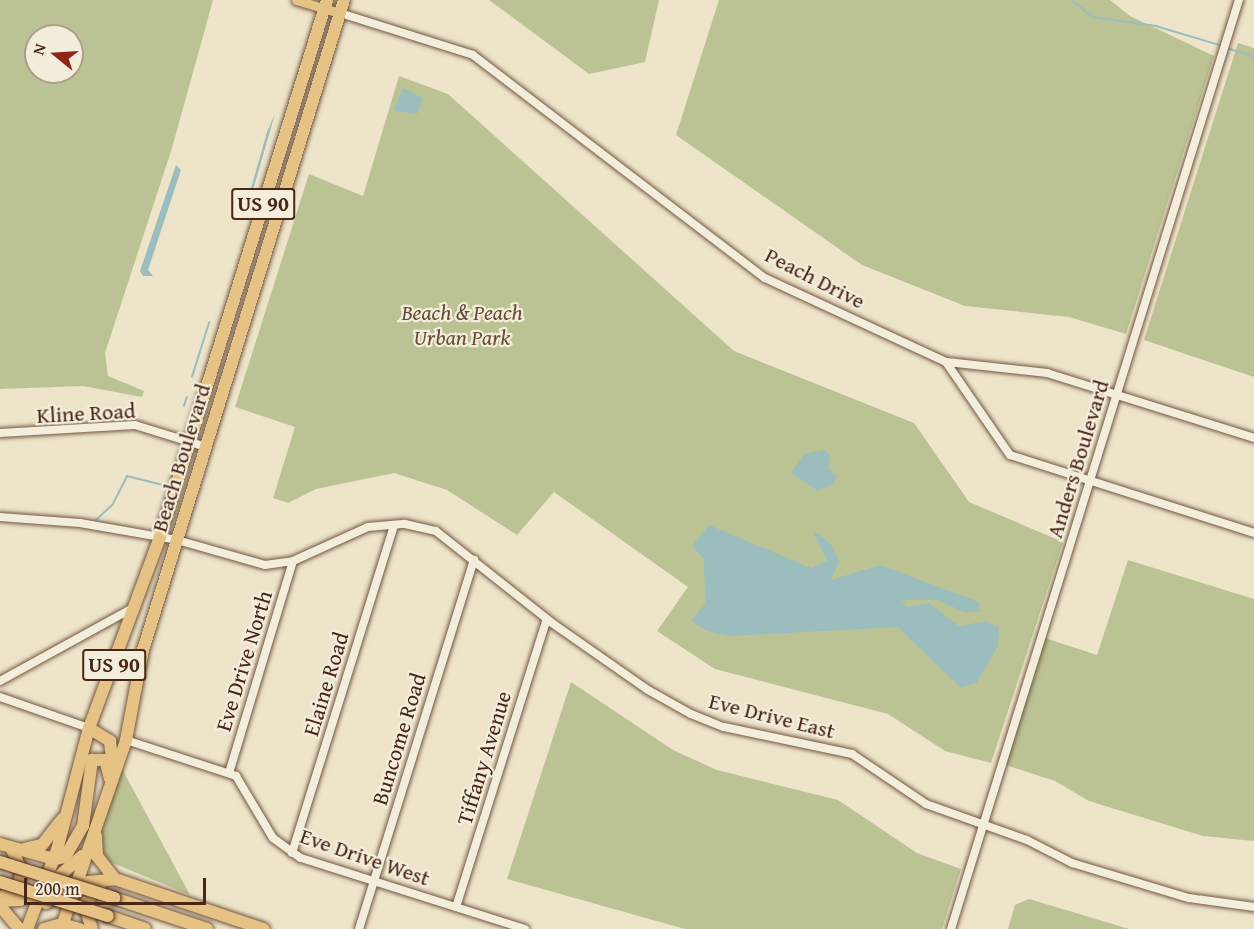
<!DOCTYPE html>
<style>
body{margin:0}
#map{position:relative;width:1254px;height:929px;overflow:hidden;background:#ede4c9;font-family:"Gentium Book Plus",serif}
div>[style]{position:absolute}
.green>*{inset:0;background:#bbc394}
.water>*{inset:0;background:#9bbdbe}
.stream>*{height:1.5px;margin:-0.75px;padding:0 0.75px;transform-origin:0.75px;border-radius:0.75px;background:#9bbdbe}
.roads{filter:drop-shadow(0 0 2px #725642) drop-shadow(0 0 2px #725642)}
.minor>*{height:8px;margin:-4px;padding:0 4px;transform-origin:4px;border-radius:4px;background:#f3eddc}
.major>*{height:9px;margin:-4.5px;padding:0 4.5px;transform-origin:4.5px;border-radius:4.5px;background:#e6c284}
.highway>*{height:12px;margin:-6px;padding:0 6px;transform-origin:6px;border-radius:6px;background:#e6c284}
.bridges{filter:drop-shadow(0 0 2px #492615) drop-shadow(0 0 2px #492615)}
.highway-bridge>*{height:12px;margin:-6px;padding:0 6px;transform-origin:6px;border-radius:6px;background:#e6c284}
span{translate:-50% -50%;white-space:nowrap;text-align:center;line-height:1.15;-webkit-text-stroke:4.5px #f3eddc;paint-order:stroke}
.shield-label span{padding:2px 4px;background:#f3eddc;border:2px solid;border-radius:4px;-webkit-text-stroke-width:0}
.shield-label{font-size:21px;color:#492615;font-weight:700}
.street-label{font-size:22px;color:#492615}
.park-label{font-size:22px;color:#664d35;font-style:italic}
.north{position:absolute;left:24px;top:24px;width:60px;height:60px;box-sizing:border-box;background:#f3eddc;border:2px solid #af9d8c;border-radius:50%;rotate:288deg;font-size:16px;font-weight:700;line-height:24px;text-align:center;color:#492615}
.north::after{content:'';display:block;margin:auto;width:21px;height:27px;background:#8f2418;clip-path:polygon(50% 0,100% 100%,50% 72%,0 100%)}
.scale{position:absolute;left:24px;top:878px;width:182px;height:27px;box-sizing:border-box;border:3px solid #492615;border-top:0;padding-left:8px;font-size:18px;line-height:21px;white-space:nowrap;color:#492615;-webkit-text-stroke:4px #f3eddc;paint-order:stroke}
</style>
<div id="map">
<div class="green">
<i style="clip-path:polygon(evenodd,0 0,213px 0,172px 148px,105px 353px,108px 376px,144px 391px,142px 397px,83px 386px,0 389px,0 0,36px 36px,72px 36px,72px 72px,36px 72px,36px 36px)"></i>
<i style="clip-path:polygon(489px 0,659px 0,645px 62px,589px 74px)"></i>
<i style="clip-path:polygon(719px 0,1110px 0,1130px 16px,1214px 56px,1126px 334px,1069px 317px,965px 306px,862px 265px,676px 135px)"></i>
<i style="clip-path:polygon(1238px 43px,1254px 48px,1254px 377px,1144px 340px)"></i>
<i style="clip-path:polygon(399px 76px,448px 94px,734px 351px,914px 423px,969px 502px,1063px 542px,991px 763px,945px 751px,888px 714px,715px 669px,657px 631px,688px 587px,554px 492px,517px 535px,447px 490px,394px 473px,316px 489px,288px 503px,273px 498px,295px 427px,235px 407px,309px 174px,363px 196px)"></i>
<i style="clip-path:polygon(1128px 560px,1254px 599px,1254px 841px,1203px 836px,1089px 801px,1055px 781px,1006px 765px,1045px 638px,1097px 655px)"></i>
<i style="clip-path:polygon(571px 682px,673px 750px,717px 770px,838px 800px,917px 853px,961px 869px,942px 929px,685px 929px,507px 879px)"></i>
<i style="clip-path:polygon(121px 767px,190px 895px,108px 861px,98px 842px)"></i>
<i style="clip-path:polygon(1029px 899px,1129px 929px,1008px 929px,1015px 905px)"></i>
</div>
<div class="water">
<i style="clip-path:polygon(403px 88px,423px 98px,417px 114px,394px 111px)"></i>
<i style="clip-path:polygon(275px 114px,250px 200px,246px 206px,267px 132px)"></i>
<i style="clip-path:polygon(176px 165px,181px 170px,148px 270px,153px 276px,143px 276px,140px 271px)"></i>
<i style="clip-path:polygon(824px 450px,830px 455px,828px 469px,837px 476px,834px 483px,818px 491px,791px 473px,804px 454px)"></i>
<i style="clip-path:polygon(709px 525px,811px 568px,827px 561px,813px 531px,830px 543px,839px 561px,831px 580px,880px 565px,979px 602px,980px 612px,964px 612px,938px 600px,902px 600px,907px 607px,929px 603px,959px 626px,987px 621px,999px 628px,998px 646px,977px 682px,961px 688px,898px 627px,730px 636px,707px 631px,691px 621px,705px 604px,704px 559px,692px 546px)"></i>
</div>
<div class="stream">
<i style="left:1072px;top:0;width:27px;rotate:39deg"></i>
<i style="left:1093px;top:17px;width:64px;rotate:8.1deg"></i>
<i style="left:1156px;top:26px;width:70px;rotate:16.6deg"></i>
<i style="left:1227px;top:48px;width:28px;rotate:18deg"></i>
<i style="left:192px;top:377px;width:57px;rotate:-72.5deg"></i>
<i style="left:184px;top:406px;width:9px;rotate:-72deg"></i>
<i style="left:96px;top:520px;width:23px;rotate:-43deg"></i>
<i style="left:113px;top:504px;width:31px;rotate:-63deg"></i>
<i style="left:127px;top:476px;width:36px;rotate:14deg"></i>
</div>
<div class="roads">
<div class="minor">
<i style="left:340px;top:13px;width:139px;rotate:17.5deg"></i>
<i style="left:473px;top:55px;width:367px;rotate:37.4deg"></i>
<i style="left:765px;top:278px;width:200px;rotate:24.9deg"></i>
<i style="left:946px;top:362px;width:113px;rotate:55.5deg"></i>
<i style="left:1010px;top:455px;width:256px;rotate:17.7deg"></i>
<i style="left:947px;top:362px;width:101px;rotate:6.3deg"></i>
<i style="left:1047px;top:373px;width:217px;rotate:17.4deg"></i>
<i style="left:0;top:433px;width:135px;rotate:-3.4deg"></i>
<i style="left:135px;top:425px;width:74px;rotate:17.2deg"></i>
<i style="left:0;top:517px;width:80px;rotate:4.3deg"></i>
<i style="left:80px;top:523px;width:98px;rotate:9.9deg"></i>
<i style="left:177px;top:540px;width:91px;rotate:15.9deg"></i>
<i style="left:265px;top:565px;width:28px;rotate:-8deg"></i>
<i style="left:293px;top:561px;width:82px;rotate:-24.4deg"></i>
<i style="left:368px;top:527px;width:37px;rotate:-5deg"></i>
<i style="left:405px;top:524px;width:32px;rotate:13deg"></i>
<i style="left:436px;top:531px;width:148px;rotate:38.4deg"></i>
<i style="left:552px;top:623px;width:117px;rotate:34.9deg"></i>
<i style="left:648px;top:690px;width:49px;rotate:29.2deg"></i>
<i style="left:691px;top:714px;width:35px;rotate:22deg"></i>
<i style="left:724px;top:727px;width:131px;rotate:11.9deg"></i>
<i style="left:852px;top:754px;width:89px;rotate:34deg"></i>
<i style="left:926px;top:804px;width:107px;rotate:19.6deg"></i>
<i style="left:1027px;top:840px;width:51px;rotate:27.1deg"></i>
<i style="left:1072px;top:863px;width:122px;rotate:16.7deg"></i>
<i style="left:1189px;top:898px;width:66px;rotate:7.9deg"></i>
<i style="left:0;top:681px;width:149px;rotate:-28.8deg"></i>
<i style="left:0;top:697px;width:94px;rotate:19.2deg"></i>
<i style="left:126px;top:740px;width:116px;rotate:18.1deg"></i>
<i style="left:236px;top:776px;width:72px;rotate:59.2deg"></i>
<i style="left:273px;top:838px;width:34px;rotate:36deg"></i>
<i style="left:301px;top:858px;width:235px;rotate:17.6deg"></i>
<i style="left:229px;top:773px;width:221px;rotate:-73.2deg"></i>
<i style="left:292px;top:853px;width:343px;rotate:-72.7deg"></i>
<i style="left:456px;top:907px;width:302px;rotate:-72.5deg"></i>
<i style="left:359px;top:929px;width:387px;rotate:-72.7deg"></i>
<i style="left:951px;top:929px;width:973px;rotate:-72.78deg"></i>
</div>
<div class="major">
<i style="left:296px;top:0;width:46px;rotate:16.5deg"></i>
</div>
<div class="highway">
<i style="left:89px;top:728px;width:25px;rotate:32deg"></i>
<i style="left:110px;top:741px;width:27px;rotate:84deg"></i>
<i style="left:96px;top:836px;width:20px;rotate:87deg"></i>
<i style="left:97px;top:856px;width:29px;rotate:52deg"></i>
<i style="left:0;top:844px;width:56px;rotate:15.5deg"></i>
<i style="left:54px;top:859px;width:11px;rotate:-10deg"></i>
<i style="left:65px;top:857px;width:36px;rotate:-60deg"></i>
<i style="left:83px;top:826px;width:67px;rotate:-82.2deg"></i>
<i style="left:92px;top:760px;width:13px"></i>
<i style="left:105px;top:760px;width:20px;rotate:75deg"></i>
<i style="left:24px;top:849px;width:18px;rotate:-13deg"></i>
<i style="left:42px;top:845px;width:33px;rotate:-52deg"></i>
<i style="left:0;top:898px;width:22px;rotate:-36deg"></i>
<i style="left:18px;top:885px;width:14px;rotate:-73deg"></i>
<i style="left:22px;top:872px;width:27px;rotate:-114deg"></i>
<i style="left:114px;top:898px;width:98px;rotate:18.4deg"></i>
<i style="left:0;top:901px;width:20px;rotate:-3deg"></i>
<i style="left:20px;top:900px;width:24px;rotate:-22deg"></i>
<i style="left:42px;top:891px;width:53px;rotate:-41.2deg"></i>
<i style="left:46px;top:903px;width:39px;rotate:-31deg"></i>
<i style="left:79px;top:883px;width:36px;rotate:-6deg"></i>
<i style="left:115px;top:879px;width:157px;rotate:18.6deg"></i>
<i style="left:0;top:906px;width:30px;rotate:50deg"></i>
<i style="left:108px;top:916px;width:39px;rotate:19deg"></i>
<i style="left:27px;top:929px;width:85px;rotate:-69.2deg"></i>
<i style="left:57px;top:850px;width:126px;rotate:-75.3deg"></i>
<i style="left:89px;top:728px;width:204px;rotate:-69.6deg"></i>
<i style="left:160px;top:537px;width:562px;rotate:-72.72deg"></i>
<i style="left:44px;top:929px;width:19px;rotate:-16deg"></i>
<i style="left:62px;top:924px;width:19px;rotate:16deg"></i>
<i style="left:61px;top:929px;width:200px;rotate:-71deg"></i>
<i style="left:126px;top:740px;width:92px;rotate:-79.3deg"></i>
<i style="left:143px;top:650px;width:680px;rotate:-72.82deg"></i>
<i style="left:92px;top:929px;width:25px;rotate:-108deg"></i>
<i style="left:84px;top:905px;width:26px;rotate:-51deg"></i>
</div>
</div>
<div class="bridges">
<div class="highway-bridge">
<i style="left:0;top:862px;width:120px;rotate:17.5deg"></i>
<i style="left:0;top:882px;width:113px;rotate:17.5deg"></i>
</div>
</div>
<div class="shield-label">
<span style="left:263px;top:204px">US 90</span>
<span style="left:114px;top:665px">US 90</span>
</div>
<div class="street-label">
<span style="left:815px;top:278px;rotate:27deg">Peach Drive</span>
<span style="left:86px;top:413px;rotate:-3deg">Kline Road</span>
<span style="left:181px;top:458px;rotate:-73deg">Beach Boulevard</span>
<span style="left:1078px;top:459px;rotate:-73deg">Anders Boulevard</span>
<span style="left:244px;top:661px;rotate:-73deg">Eve Drive North</span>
<span style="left:326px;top:684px;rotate:-73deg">Elaine Road</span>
<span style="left:772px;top:716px;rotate:14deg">Eve Drive East</span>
<span style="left:399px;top:739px;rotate:-73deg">Buncome Road</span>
<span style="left:484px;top:758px;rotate:-73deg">Tiffany Avenue</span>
<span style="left:365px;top:857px;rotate:19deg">Eve Drive West</span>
</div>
<div class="park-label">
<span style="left:462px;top:325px">Beach &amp; Peach<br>Urban Park</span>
</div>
<div class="north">N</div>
<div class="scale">200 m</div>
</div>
